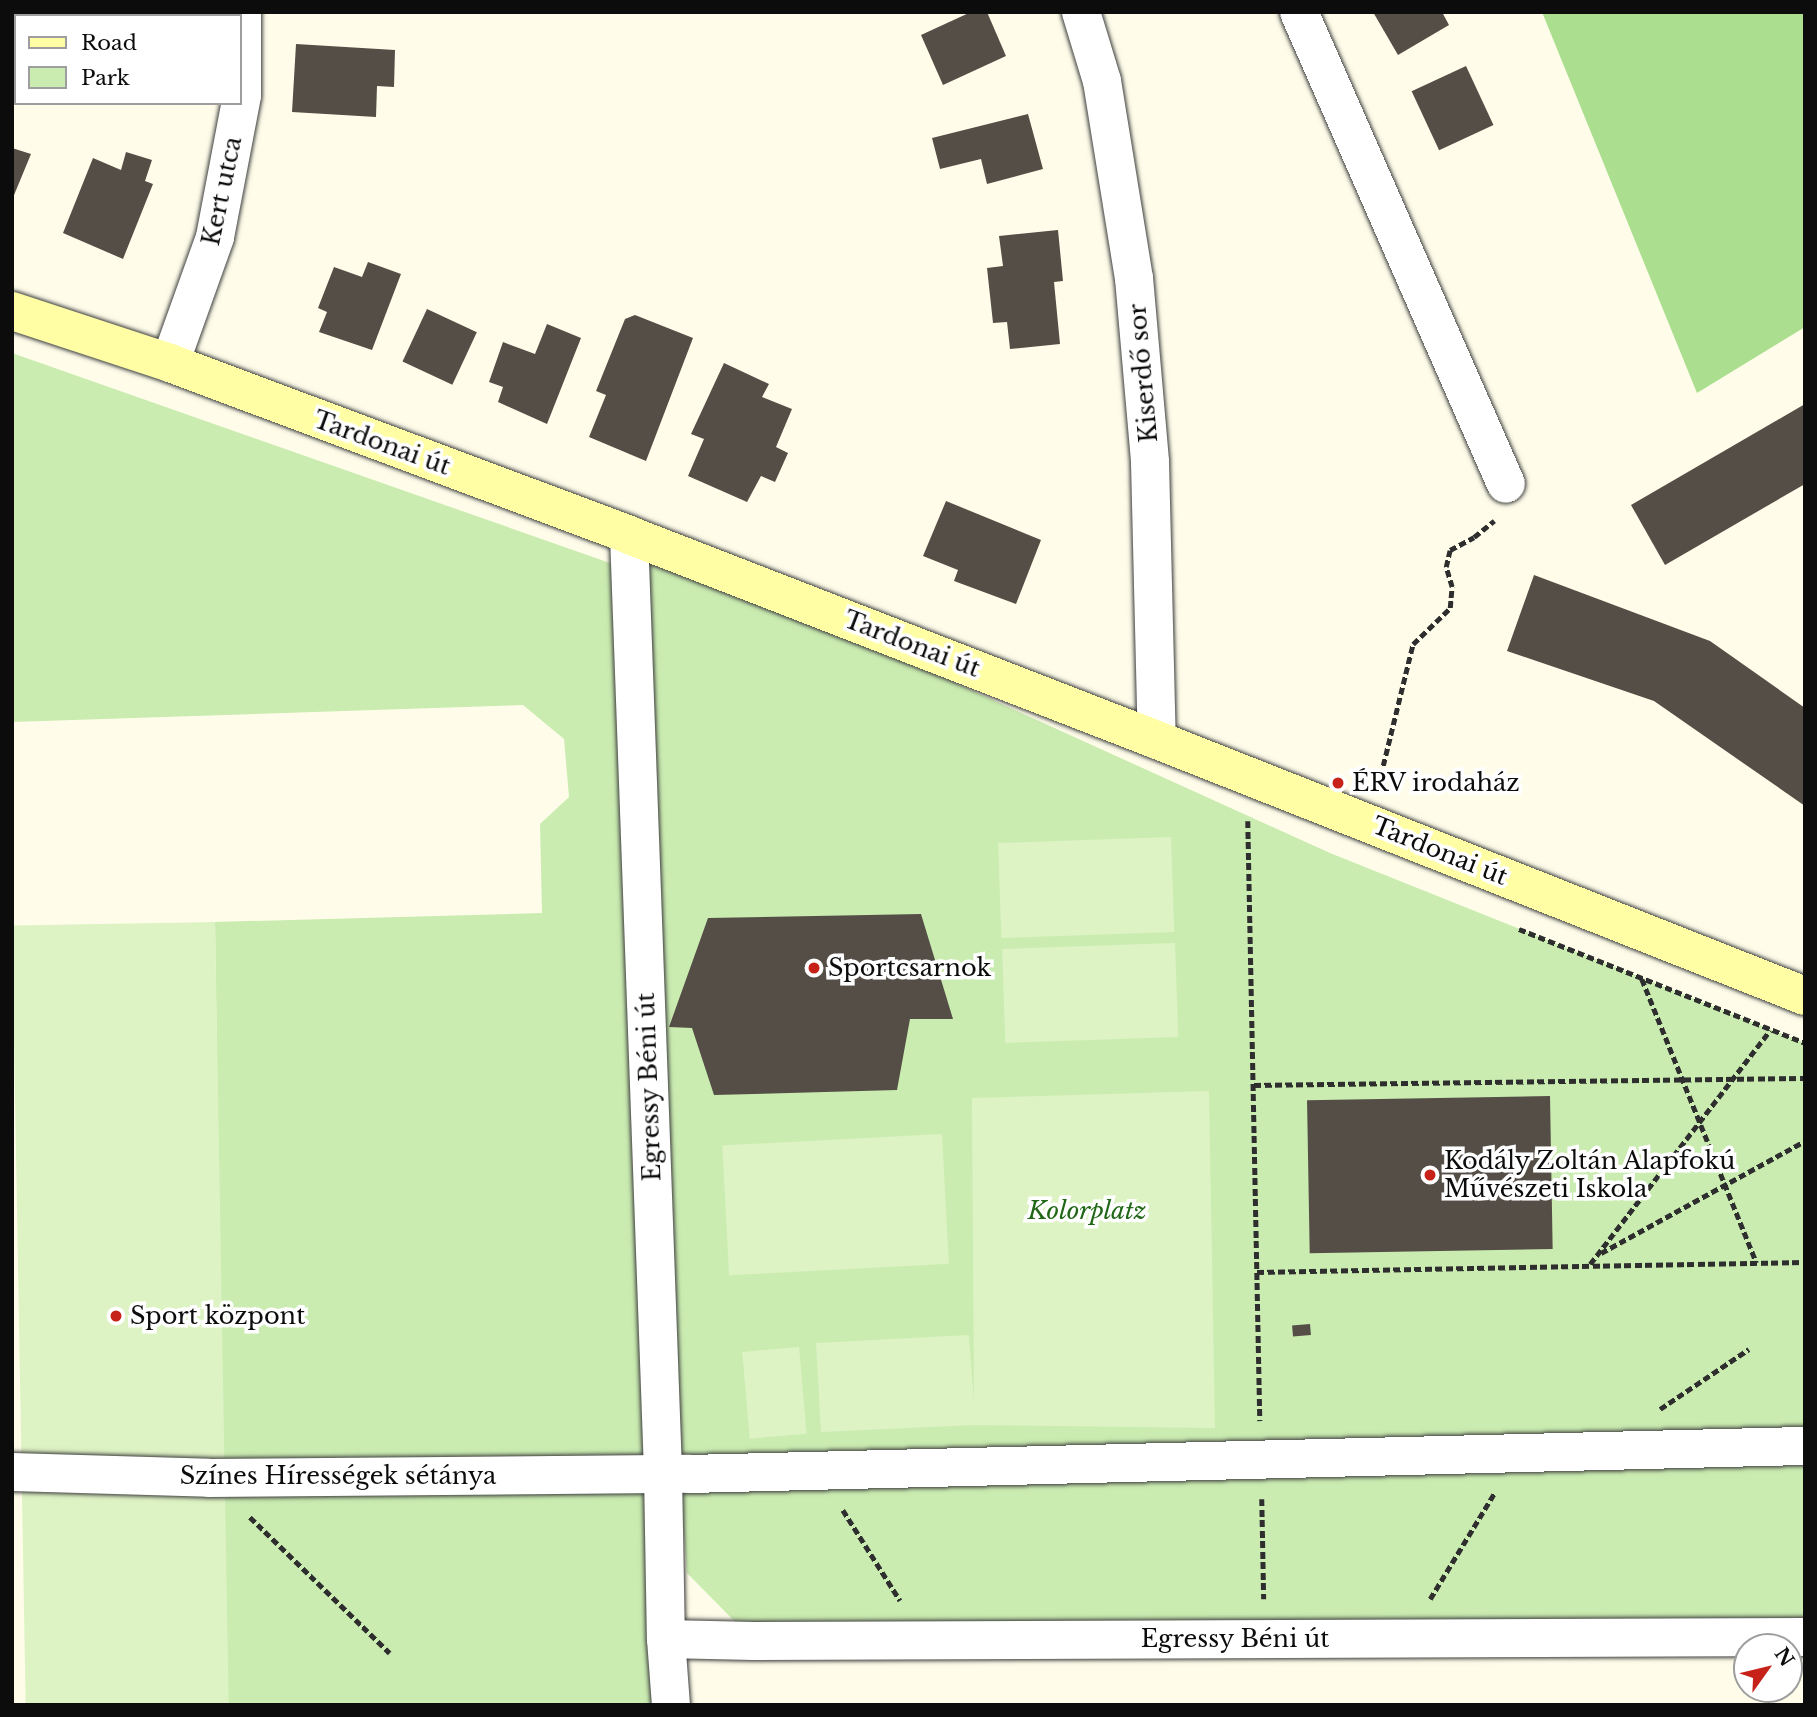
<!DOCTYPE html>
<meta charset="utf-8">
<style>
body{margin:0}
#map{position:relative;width:1817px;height:1717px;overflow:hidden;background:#fffdea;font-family:"Libre Baskerville",serif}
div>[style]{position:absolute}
.green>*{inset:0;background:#caecb1}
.forest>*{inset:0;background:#abde8f}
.pitch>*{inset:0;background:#def3c4;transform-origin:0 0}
.building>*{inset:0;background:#554e47;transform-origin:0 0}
.path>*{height:4.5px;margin-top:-2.25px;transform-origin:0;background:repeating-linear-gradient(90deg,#2e2e2e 0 7px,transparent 0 10.5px)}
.roads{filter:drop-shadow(0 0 2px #3f3f3f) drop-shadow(0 0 2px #3f3f3f)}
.street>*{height:38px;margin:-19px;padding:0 19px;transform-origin:19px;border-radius:19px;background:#fff}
.secondary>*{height:38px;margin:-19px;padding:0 19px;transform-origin:19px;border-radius:19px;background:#fffea5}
.dots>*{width:19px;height:19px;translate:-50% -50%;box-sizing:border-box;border:4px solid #fff;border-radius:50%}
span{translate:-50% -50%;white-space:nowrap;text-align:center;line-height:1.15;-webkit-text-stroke:7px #fff;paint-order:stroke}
.street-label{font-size:24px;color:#0c0c0c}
.poi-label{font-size:24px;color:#0c0c0c}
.left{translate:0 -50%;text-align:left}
.park-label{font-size:24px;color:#206817;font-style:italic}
.frame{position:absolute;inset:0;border:14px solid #0c0c0c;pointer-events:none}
.legend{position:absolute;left:14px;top:14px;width:228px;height:91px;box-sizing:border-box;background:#fff;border:2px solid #9e9e9e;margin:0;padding:9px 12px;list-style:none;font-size:21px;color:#0c0c0c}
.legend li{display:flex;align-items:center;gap:14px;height:35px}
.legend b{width:35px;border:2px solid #9e9e9e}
.north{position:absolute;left:1733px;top:1633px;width:70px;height:70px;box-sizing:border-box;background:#fff;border:2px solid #9e9e9e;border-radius:50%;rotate:56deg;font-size:19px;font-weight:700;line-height:28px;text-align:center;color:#0c0c0c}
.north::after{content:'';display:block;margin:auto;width:24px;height:32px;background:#c62219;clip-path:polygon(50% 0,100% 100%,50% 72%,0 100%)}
</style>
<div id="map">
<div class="green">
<i style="clip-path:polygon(12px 353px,630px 570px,629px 535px,1330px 853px,1805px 1043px,1805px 1637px,754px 1641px,687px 1573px,649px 1092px,652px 1705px,226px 1705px,215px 922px,542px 913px,540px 824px,569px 797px,564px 739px,523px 705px,12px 722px)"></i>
</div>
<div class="forest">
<i style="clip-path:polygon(1542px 12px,1805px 12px,1805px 327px,1697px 393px)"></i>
</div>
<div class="pitch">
<i style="left:1171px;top:837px;width:95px;height:173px;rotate:88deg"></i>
<i style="left:215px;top:922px;width:783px;height:203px;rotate:89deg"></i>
<i style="left:1175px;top:943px;width:94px;height:173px;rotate:88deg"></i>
<i style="clip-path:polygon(1209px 1091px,1215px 1428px,974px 1425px,821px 1432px,816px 1343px,969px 1335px,974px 1402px,972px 1098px)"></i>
<i style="left:942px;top:1134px;width:130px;height:220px;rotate:87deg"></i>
<i style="left:799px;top:1347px;width:87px;height:57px;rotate:85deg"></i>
</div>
<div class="building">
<i style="left:110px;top:12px;width:50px;height:4px"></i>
<i style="clip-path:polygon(971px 12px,987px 12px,1006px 56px,943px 85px,921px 35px)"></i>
<i style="clip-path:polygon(1373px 12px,1442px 12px,1449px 25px,1398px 55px)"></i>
<i style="clip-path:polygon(296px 44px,395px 50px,394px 87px,377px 86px,376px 117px,292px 112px)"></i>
<i style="left:1466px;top:66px;width:65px;height:60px;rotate:65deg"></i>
<i style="clip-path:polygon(1028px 114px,1043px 169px,987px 184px,981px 159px,940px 169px,932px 138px)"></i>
<i style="clip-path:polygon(12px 148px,31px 154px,12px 200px)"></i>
<i style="clip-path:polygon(126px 152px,152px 160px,145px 181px,153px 184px,123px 259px,63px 233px,93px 158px,121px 170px)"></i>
<i style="clip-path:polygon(1058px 230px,1063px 281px,1054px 282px,1060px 344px,1010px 349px,1007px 322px,993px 323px,987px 268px,1003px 266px,999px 236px)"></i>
<i style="clip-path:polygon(368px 262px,401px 274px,372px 350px,319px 332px,327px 312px,318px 308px,334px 267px,362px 277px)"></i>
<i style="left:427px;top:309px;width:55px;height:58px;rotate:25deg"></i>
<i style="clip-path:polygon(635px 315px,693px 338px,646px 461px,589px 437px,606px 395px,596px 391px,625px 319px)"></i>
<i style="clip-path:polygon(547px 324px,581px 338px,547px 424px,498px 402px,503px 387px,489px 382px,503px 342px,535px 354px)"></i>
<i style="clip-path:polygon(724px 363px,769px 384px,762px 397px,792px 409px,776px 447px,788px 453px,775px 482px,761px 476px,747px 502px,688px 476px,704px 439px,691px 434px)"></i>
<i style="clip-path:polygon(1805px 404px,1805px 484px,1665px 565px,1631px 505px)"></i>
<i style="clip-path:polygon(946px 501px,1041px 540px,1016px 604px,954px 581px,958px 570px,923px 556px)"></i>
<i style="clip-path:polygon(1534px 575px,1710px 641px,1805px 708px,1805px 806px,1654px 701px,1507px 651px)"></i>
<i style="clip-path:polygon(921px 914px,953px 1019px,910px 1019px,897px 1090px,714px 1095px,692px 1028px,669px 1027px,708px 918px)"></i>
<i style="left:1550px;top:1096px;width:153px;height:243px;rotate:89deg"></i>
<i style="left:1310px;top:1324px;width:11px;height:18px;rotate:85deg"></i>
</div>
<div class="path">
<i style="left:1378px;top:786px;width:146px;rotate:-76.2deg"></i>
<i style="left:1413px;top:644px;width:52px;rotate:-44.2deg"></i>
<i style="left:1450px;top:608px;width:21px;rotate:-85deg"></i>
<i style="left:1452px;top:587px;width:21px;rotate:-107deg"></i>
<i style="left:1446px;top:567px;width:17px;rotate:-77deg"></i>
<i style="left:1450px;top:550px;width:27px;rotate:-28deg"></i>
<i style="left:1474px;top:537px;width:26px;rotate:-39deg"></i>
<i style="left:1248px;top:821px;width:600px;rotate:88.85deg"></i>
<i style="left:1519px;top:929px;width:308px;rotate:21.7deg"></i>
<i style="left:1642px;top:979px;width:306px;rotate:68deg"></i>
<i style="left:1254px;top:1085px;width:551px;rotate:-0.73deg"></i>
<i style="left:1601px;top:1253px;width:233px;rotate:-28.8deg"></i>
<i style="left:1590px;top:1264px;width:295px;rotate:-52.4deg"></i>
<i style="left:1257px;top:1272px;width:548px;rotate:-1.05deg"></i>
<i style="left:1660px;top:1409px;width:107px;rotate:-34deg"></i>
<i style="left:1262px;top:1499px;width:100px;rotate:88.9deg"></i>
<i style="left:843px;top:1510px;width:107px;rotate:57.7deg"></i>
<i style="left:250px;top:1517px;width:195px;rotate:44.2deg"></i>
<i style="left:1430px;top:1599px;width:125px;rotate:-58.7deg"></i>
</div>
<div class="roads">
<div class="street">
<i style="left:1081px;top:12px;width:72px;rotate:73.1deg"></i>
<i style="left:1102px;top:81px;width:200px;rotate:80.8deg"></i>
<i style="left:1134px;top:278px;width:185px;rotate:85deg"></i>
<i style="left:1150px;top:462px;width:278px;rotate:88.6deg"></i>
<i style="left:1299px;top:12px;width:515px;rotate:66.32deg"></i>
<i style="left:170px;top:363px;width:134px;rotate:-70.3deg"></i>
<i style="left:215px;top:237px;width:145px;rotate:-79.2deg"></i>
<i style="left:242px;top:95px;width:83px;rotate:-90deg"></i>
<i style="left:629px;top:535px;width:939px;rotate:87.92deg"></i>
<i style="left:663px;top:1473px;width:166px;rotate:89deg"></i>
<i style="left:666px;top:1639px;width:66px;rotate:85.7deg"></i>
<i style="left:12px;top:1472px;width:197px;rotate:1.7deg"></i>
<i style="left:209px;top:1478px;width:480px;rotate:-0.5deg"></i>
<i style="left:689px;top:1474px;width:1116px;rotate:-1.44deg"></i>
<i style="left:666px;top:1639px;width:88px;rotate:1.3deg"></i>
<i style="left:754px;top:1641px;width:1051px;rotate:-0.22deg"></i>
</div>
<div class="secondary">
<i style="left:12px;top:311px;width:166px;rotate:18.2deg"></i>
<i style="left:170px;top:363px;width:490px;rotate:20.5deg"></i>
<i style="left:629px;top:535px;width:566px;rotate:21.22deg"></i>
<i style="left:1157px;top:740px;width:697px;rotate:21.56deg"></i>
</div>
</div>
<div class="dots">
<i style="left:1338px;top:783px;background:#c62219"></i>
<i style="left:814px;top:968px;background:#c62219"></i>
<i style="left:1430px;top:1175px;background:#c62219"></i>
<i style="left:116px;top:1316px;background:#c62219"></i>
</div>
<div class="street-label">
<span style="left:222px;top:191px;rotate:-78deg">Kert utca</span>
<span style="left:1143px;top:373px;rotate:-95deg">Kiserdő sor</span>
<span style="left:382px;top:443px;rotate:20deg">Tardonai út</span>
<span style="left:912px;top:644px;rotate:21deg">Tardonai út</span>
<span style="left:1440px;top:851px;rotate:22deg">Tardonai út</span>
<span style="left:649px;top:1087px;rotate:-92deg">Egressy Béni út</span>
<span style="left:338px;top:1476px">Színes Hírességek sétánya</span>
<span style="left:1235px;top:1639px">Egressy Béni út</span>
</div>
<div class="poi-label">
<span class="left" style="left:1352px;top:783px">ÉRV irodaház</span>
<span class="left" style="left:828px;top:968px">Sportcsarnok</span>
<span class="left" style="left:1444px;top:1175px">Kodály Zoltán Alapfokú<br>Művészeti Iskola</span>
<span class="left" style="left:130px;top:1316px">Sport központ</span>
</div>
<div class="park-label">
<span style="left:1087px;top:1211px">Kolorplatz</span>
</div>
<div class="frame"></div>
<ul class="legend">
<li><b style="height:9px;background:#fffea5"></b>Road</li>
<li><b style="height:19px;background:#caecb1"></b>Park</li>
</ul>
<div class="north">N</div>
</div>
